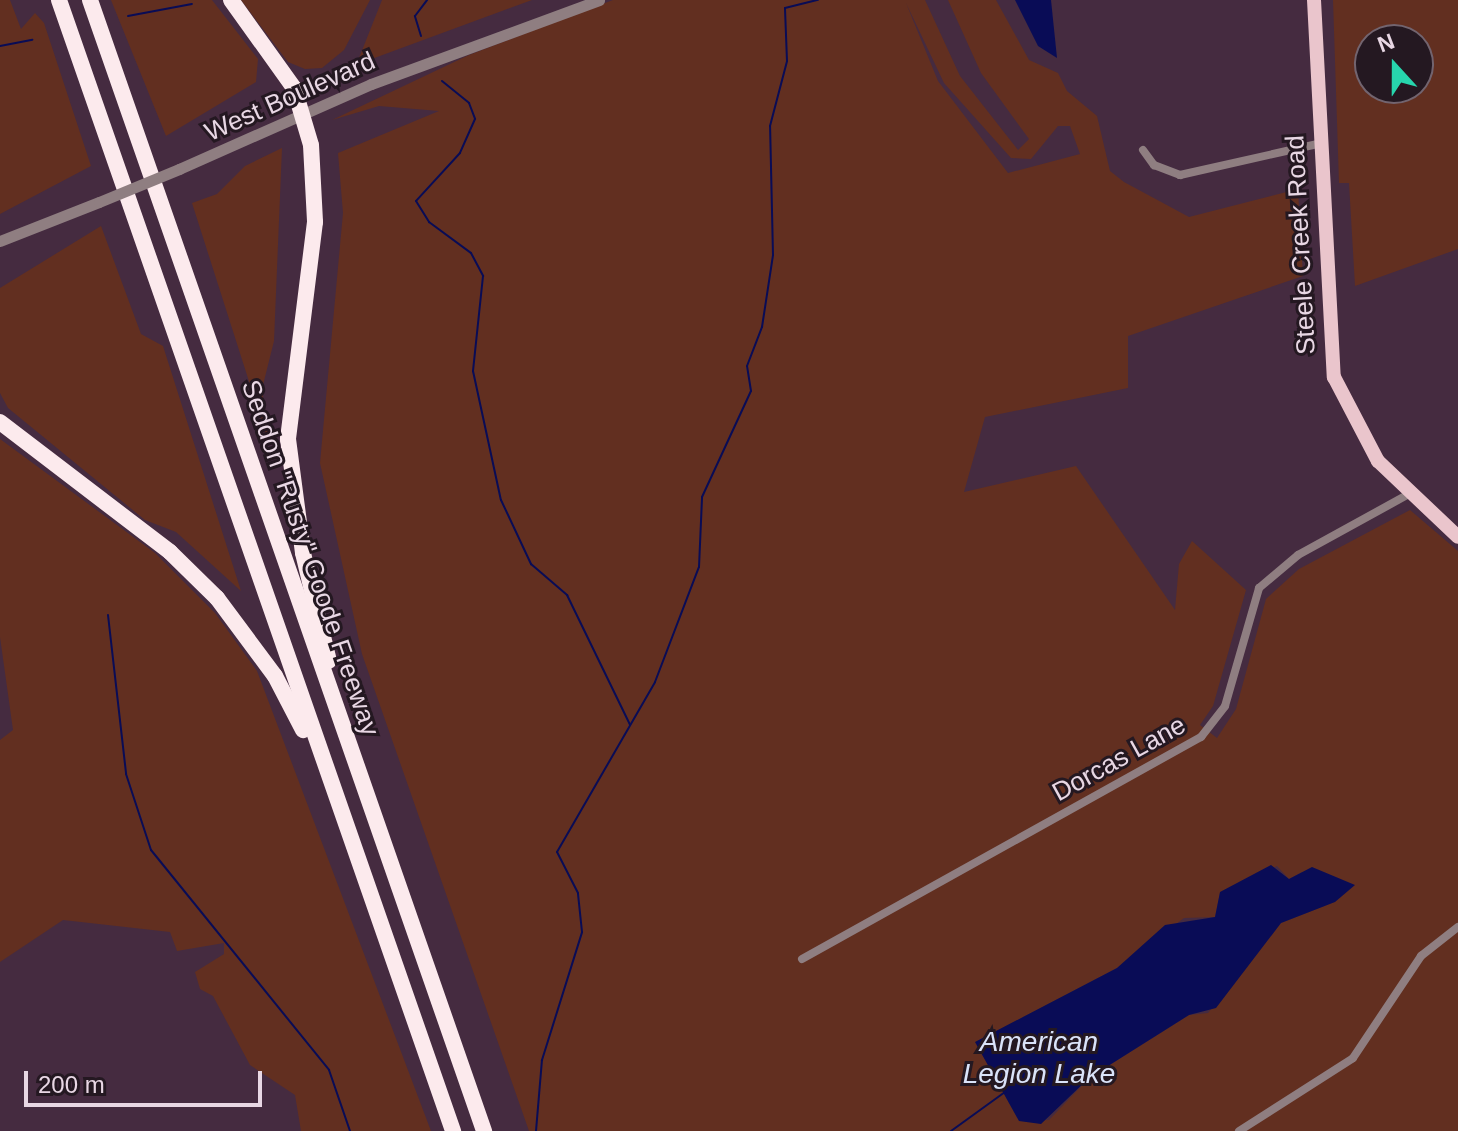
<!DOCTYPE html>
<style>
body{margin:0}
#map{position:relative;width:1458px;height:1131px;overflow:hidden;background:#452b40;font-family:Arial,sans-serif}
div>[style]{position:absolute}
.green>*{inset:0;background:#622f20}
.water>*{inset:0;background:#090c56}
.stream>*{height:2px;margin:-1px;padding:0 1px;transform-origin:1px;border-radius:1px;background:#090c56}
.minor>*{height:8px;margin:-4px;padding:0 4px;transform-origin:4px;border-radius:4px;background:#8f7e81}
.tertiary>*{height:11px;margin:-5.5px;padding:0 5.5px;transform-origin:5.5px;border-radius:5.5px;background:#8f7e81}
.primary>*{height:14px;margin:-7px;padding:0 7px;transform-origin:7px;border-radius:7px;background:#eac5cc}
.motorway>*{height:16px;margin:-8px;padding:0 8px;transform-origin:8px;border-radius:8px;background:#fceaed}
.tertiary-bridge>*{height:11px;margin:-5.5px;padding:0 5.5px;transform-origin:5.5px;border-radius:5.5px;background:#8f7e81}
span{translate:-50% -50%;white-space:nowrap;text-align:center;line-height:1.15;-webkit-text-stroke:6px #241821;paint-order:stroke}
.street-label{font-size:26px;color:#e8d7e4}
.water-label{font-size:28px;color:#dae3f9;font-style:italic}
.north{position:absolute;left:1354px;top:24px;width:80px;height:80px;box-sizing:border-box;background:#241821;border:2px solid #72646f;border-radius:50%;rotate:339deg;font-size:22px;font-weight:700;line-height:32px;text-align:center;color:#e8d7e4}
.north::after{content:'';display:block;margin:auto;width:28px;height:36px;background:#27d5ad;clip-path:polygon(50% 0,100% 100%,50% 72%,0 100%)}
.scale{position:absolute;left:24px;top:1071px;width:238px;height:36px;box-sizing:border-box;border:4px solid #e8d7e4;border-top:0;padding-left:10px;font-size:24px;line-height:28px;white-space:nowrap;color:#e8d7e4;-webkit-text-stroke:6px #241821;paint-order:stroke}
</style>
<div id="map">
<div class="green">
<i style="clip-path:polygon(0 0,10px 0,21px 29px,35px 13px,44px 23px,91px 166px,0 214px)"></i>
<i style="clip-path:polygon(111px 0,212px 0,258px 59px,256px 82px,166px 136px)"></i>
<i style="clip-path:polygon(241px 0,370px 0,344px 50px,322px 68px,305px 69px,288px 62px)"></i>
<i style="clip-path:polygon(382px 0,532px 0,369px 60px,359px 58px)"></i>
<i style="clip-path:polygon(evenodd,613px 0,925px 0,960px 76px,1018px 150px,1029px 139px,981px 73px,948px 0,996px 0,1029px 60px,1058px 73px,1067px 91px,1097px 116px,1110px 171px,1124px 182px,1189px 217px,1298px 189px,1303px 276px,1128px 336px,1128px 388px,985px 417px,964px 492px,1076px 466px,1175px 610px,1179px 564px,1192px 541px,1246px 590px,1213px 706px,1200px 725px,1217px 738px,1236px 709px,1266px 599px,1299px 569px,1410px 510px,1458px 551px,1458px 1131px,529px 1131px,362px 654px,320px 463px,343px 213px,338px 153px,439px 111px,379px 106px,332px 120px,469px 55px,613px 0,906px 3px,944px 83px,1011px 158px,1031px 159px,1058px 126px,1070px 126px,1080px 154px,1008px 173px,938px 81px,906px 3px,613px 0,1277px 866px,1289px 879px,1302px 872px,1324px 906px,1281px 923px,1208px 1013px,1189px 1015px,1089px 1078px,1049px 1120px,1019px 1121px,976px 1042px,1117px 968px,1184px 918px,1215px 917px,1220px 893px,1277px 866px)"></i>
<i style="clip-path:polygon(evenodd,1333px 0,1458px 0,1458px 249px,1355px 286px,1349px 183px,1339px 183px,1333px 0,1370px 40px,1418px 40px,1418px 88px,1370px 88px,1370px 40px)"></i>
<i style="clip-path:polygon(282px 148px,274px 341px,262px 389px,269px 444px,192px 203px,217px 194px,245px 166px)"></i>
<i style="clip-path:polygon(101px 226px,141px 334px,163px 346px,241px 591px,176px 532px,145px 520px,8px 408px,0 393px,0 288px)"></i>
<i style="clip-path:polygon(0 439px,155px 553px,215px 613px,257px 671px,431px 1131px,301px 1131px,295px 1095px,250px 1065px,213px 996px,200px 989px,195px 972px,224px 954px,224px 943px,177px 951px,170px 932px,63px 920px,0 962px,0 740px,13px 730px,0 637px)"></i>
</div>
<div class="water">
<i style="clip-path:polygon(1015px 0,1051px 0,1057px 58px,1038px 46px)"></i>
<i style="clip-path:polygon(1271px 865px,1289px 879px,1312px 867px,1355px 885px,1335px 902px,1281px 923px,1216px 1008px,1189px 1015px,1089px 1078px,1041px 1124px,1019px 1121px,975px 1042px,1117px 968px,1165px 925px,1215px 917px,1220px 892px)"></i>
</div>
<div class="stream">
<i style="left:128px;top:16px;width:65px;rotate:-10.6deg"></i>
<i style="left:421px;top:36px;width:21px;rotate:-107deg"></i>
<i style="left:415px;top:16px;width:20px;rotate:-53deg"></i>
<i style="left:0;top:46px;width:33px;rotate:-11deg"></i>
<i style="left:442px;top:81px;width:35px;rotate:39deg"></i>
<i style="left:469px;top:103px;width:17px;rotate:69deg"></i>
<i style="left:475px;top:119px;width:37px;rotate:114deg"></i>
<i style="left:460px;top:153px;width:65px;rotate:132.5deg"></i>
<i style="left:416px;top:201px;width:25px;rotate:58deg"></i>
<i style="left:429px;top:222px;width:52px;rotate:36.4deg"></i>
<i style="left:471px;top:253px;width:26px;rotate:62deg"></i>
<i style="left:483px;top:276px;width:96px;rotate:96deg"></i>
<i style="left:473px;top:371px;width:132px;rotate:77.8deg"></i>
<i style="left:501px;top:500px;width:71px;rotate:64.9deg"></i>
<i style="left:531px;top:564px;width:48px;rotate:40.7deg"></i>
<i style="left:567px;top:595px;width:144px;rotate:64.1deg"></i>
<i style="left:108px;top:615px;width:160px;rotate:83.5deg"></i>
<i style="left:126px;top:774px;width:80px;rotate:71.8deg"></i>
<i style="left:151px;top:850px;width:283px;rotate:51deg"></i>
<i style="left:329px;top:1070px;width:65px;rotate:71deg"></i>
<i style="left:536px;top:1131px;width:71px;rotate:-85.2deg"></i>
<i style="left:542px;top:1060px;width:134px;rotate:-72.6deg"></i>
<i style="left:582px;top:932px;width:39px;rotate:-96deg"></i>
<i style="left:578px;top:893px;width:46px;rotate:-117.1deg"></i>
<i style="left:557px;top:852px;width:196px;rotate:-60deg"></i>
<i style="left:655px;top:682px;width:123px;rotate:-69.1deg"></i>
<i style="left:699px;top:567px;width:70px;rotate:-87.5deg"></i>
<i style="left:702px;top:497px;width:117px;rotate:-65.2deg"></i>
<i style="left:751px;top:391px;width:25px;rotate:-99deg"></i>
<i style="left:747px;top:366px;width:42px;rotate:-69deg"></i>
<i style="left:762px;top:327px;width:73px;rotate:-81.3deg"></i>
<i style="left:773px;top:255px;width:129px;rotate:-91.3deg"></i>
<i style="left:770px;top:126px;width:67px;rotate:-75.3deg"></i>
<i style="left:787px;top:61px;width:53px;rotate:-92.2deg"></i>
<i style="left:785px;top:8px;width:34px;rotate:-14deg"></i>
<i style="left:951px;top:1131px;width:67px;rotate:-35.8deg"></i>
</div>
<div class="minor">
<i style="left:1143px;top:150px;width:19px;rotate:54deg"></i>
<i style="left:1154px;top:165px;width:28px;rotate:21deg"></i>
<i style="left:1180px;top:175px;width:141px;rotate:-12.7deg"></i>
<i style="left:802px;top:959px;width:457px;rotate:-29.1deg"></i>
<i style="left:1201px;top:737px;width:39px;rotate:-52deg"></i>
<i style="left:1225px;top:706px;width:123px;rotate:-73.9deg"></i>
<i style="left:1259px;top:588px;width:51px;rotate:-40.2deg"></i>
<i style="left:1298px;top:555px;width:127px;rotate:-28.8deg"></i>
<i style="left:1239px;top:1131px;width:135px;rotate:-32.6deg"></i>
<i style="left:1353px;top:1058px;width:123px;rotate:-56.3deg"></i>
<i style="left:1421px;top:956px;width:47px;rotate:-38.1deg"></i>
</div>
<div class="tertiary">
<i style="left:179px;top:169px;width:210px;rotate:-23.9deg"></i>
<i style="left:371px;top:84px;width:243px;rotate:-20.2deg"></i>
<i style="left:0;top:241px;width:106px;rotate:-21.5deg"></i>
</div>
<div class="primary">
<i style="left:1314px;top:0;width:378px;rotate:87deg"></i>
<i style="left:1334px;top:377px;width:95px;rotate:62.4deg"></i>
<i style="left:1378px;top:461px;width:110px;rotate:43.5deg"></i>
</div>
<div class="motorway">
<i style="left:59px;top:0;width:1198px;rotate:70.79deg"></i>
<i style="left:90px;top:0;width:1198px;rotate:70.79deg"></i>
<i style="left:231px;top:0;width:108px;rotate:54.4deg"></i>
<i style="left:294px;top:88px;width:59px;rotate:73.4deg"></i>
<i style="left:311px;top:145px;width:77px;rotate:87deg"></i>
<i style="left:315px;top:222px;width:219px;rotate:97.1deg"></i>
<i style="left:288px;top:439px;width:115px;rotate:82.5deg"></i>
<i style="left:303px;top:553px;width:111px;rotate:76.5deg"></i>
<i style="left:0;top:422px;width:214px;rotate:37.4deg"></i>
<i style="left:170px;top:552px;width:66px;rotate:44.4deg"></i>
<i style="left:217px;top:598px;width:97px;rotate:53.4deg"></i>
<i style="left:275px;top:676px;width:61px;rotate:62.6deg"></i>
</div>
<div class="tertiary-bridge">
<i style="left:99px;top:202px;width:87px;rotate:-22.4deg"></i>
</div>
<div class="street-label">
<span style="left:290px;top:97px;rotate:-24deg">West Boulevard</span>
<span style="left:1301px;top:245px;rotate:-93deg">Steele Creek Road</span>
<span style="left:310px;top:558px;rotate:71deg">Seddon "Rusty" Goode Freeway</span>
<span style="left:1119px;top:759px;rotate:-29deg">Dorcas Lane</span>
</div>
<div class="water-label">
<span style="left:1039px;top:1058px">American<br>Legion Lake</span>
</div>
<div class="north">N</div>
<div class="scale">200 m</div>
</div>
